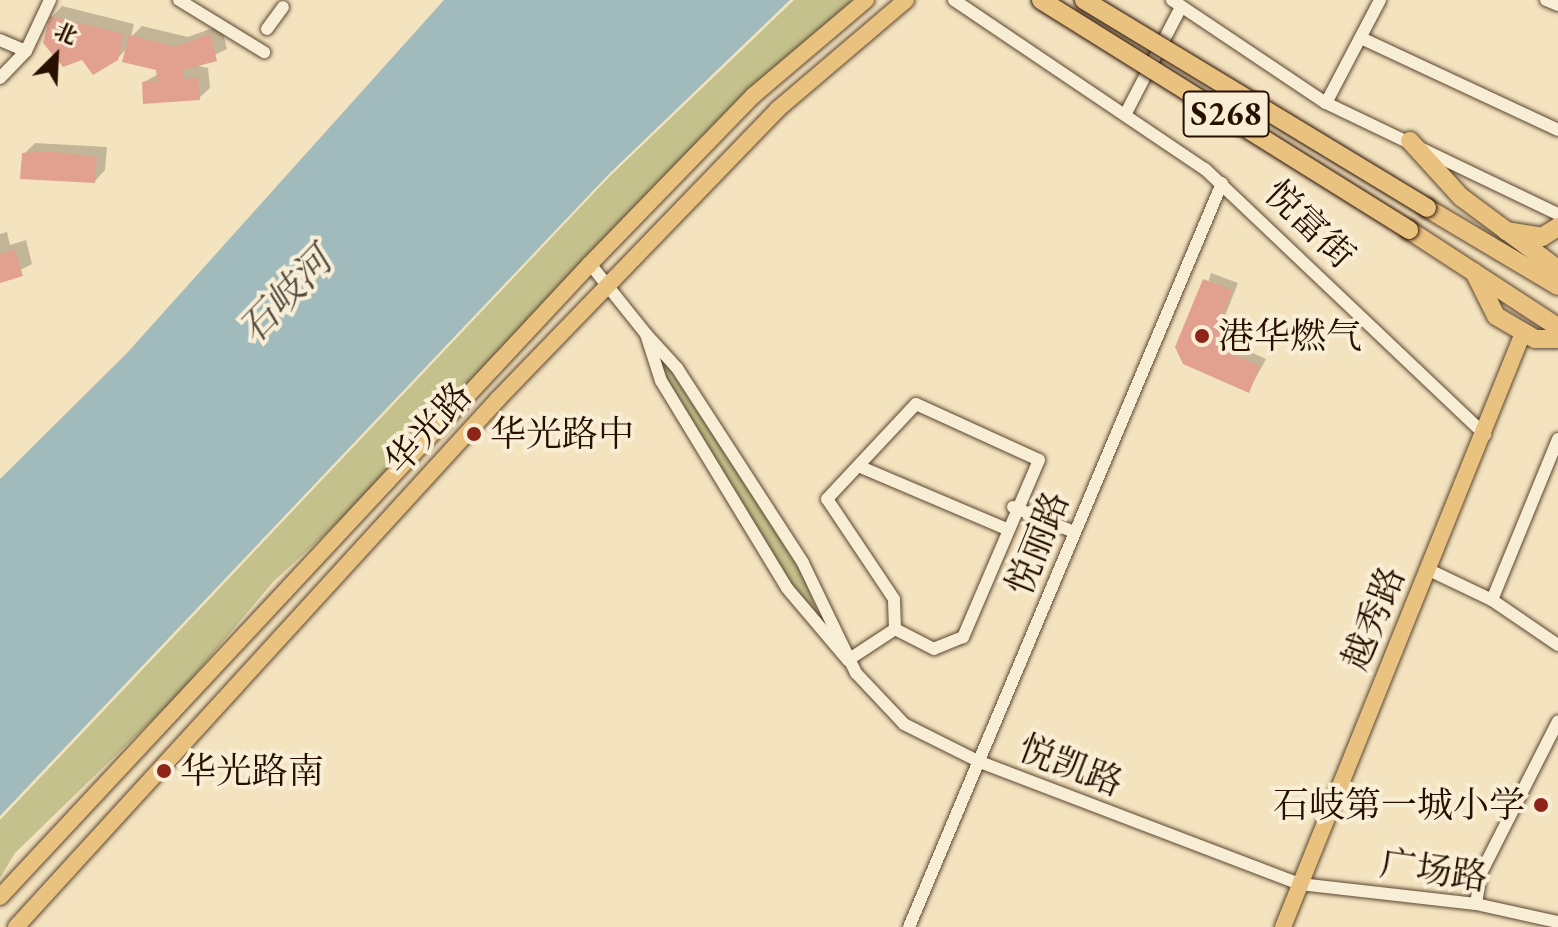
<!DOCTYPE html>
<meta charset="utf-8">
<style>
body{margin:0}
#map{position:relative;width:1558px;height:927px;overflow:hidden;background:#f4e3bf;font-family:"EB Garamond","Noto Serif SC",serif}
div>[style]{position:absolute}
.green>*{inset:0;background:#c4c18c}
.water>*{inset:0;background:#a1bbbd}
.shadow>*{inset:0;background:#0003}
.building>*{inset:0;background:#e2a08f}
.roads{filter:drop-shadow(0 0 2px #5b4530) drop-shadow(0 0 2px #5b4530)}
.minor>*{height:12px;margin:-6px;padding:0 6px;transform-origin:6px;border-radius:6px;background:#f8edd5}
.major>*{height:16px;margin:-8px;padding:0 8px;transform-origin:8px;border-radius:8px;background:#eac280}
.highway>*{height:18px;margin:-9px;padding:0 9px;transform-origin:9px;border-radius:9px;background:#eac280}
.bridges{filter:drop-shadow(0 0 2px #281000) drop-shadow(0 0 2px #281000)}
.highway-bridge>*{height:18px;margin:-9px;padding:0 9px;transform-origin:9px;border-radius:9px;background:#eac280}
.dots>*{width:22px;height:22px;translate:-50% -50%;box-sizing:border-box;border:4px solid #f8edd5;border-radius:50%}
span{translate:-50% -50%;white-space:nowrap;text-align:center;line-height:1.15;-webkit-text-stroke:8px #f8edd5;paint-order:stroke}
.shield-label span{padding:2px 6px;background:#f8edd5;border:2px solid;border-radius:6px;-webkit-text-stroke-width:0}
.shield-label{font-size:34px;color:#281000;font-weight:700}
.street-label{font-size:36px;color:#281000}
.poi-label{font-size:36px;color:#281000}
.left{translate:0 -50%;text-align:left}
.right{translate:-100% -50%;text-align:right}
.water-label{font-size:38px;color:#524c42;font-style:italic}
.north{position:absolute;left:16px;top:16px;width:80px;height:80px;-webkit-text-stroke:6px #f8edd5;paint-order:stroke;rotate:24deg;font-size:22px;font-weight:700;line-height:32px;text-align:center;color:#281000}
.north::after{content:'';display:block;margin:auto;width:28px;height:36px;background:#281000;clip-path:polygon(50% 0,100% 100%,50% 72%,0 100%)}
</style>
<div id="map">
<div class="green">
<i style="clip-path:polygon(794px 0,858px 0,421px 446px,273px 582px,176px 697px,15px 853px,0 878px,0 820px,608px 178px)"></i>
<i style="clip-path:polygon(660px 353px,802px 573px,818px 614px,788px 581px,663px 376px)"></i>
</div>
<div class="water">
<i style="clip-path:polygon(444px 0,790px 0,609px 174px,0 816px,0 479px,127px 353px)"></i>
</div>
<div class="shadow">
<i style="clip-path:polygon(62px 6px,134px 24px,131px 37px,142px 26px,188px 37px,221px 25px,227px 49px,194px 65px,208px 68px,210px 88px,199px 98px,144px 82px,164px 71px,128px 47px,117px 59px,52px 17px)"></i>
<i style="clip-path:polygon(35px 143px,107px 147px,105px 170px,95px 181px,24px 154px)"></i>
<i style="clip-path:polygon(7px 232px,10px 245px,26px 240px,32px 264px,0 281px,0 234px)"></i>
<i style="clip-path:polygon(1211px 273px,1238px 283px,1225px 316px,1237px 346px,1266px 359px,1249px 390px,1184px 362px)"></i>
</div>
<div class="building">
<i style="clip-path:polygon(50px 16px,124px 34px,118px 60px,93px 75px,82px 60px,63px 67px,43px 43px)"></i>
<i style="clip-path:polygon(210px 34px,217px 61px,183px 70px,184px 79px,198px 78px,200px 100px,143px 104px,142px 82px,157px 81px,156px 70px,122px 62px,129px 35px,175px 47px)"></i>
<i style="clip-path:polygon(46px 151px,97px 157px,95px 183px,20px 179px,22px 153px)"></i>
<i style="clip-path:polygon(15px 250px,23px 276px,0 283px,0 254px)"></i>
<i style="clip-path:polygon(1203px 279px,1232px 290px,1219px 325px,1231px 353px,1260px 366px,1249px 393px,1183px 364px,1175px 347px)"></i>
</div>
<div class="roads">
<div class="minor">
<i style="left:179px;top:0;width:100px;rotate:31.5deg"></i>
<i style="left:954px;top:0;width:303px;rotate:34deg"></i>
<i style="left:1205px;top:169px;width:386px;rotate:43.5deg"></i>
<i style="left:1172px;top:0;width:185px;rotate:33.8deg"></i>
<i style="left:1326px;top:103px;width:257px;rotate:25.6deg"></i>
<i style="left:1546px;top:0;width:13px;rotate:23deg"></i>
<i style="left:267px;top:29px;width:27px;rotate:-54deg"></i>
<i style="left:1361px;top:38px;width:217px;rotate:25deg"></i>
<i style="left:0;top:40px;width:28px;rotate:23deg"></i>
<i style="left:0;top:78px;width:37px;rotate:-46deg"></i>
<i style="left:26px;top:51px;width:56px;rotate:-64.8deg"></i>
<i style="left:1326px;top:103px;width:116px;rotate:-62.3deg"></i>
<i style="left:1125px;top:115px;width:122px;rotate:-62.6deg"></i>
<i style="left:590px;top:264px;width:90px;rotate:51.3deg"></i>
<i style="left:916px;top:404px;width:135px;rotate:24.5deg"></i>
<i style="left:1039px;top:460px;width:193px;rotate:113.2deg"></i>
<i style="left:963px;top:637px;width:31px;rotate:158deg"></i>
<i style="left:934px;top:649px;width:44px;rotate:-152.9deg"></i>
<i style="left:895px;top:629px;width:30px;rotate:-92deg"></i>
<i style="left:894px;top:599px;width:120px;rotate:-123.8deg"></i>
<i style="left:827px;top:499px;width:130px;rotate:-46.9deg"></i>
<i style="left:863px;top:468px;width:156px;rotate:23deg"></i>
<i style="left:1013px;top:507px;width:66px;rotate:22.3deg"></i>
<i style="left:1427px;top:569px;width:72px;rotate:25.5deg"></i>
<i style="left:1492px;top:600px;width:80px;rotate:34.3deg"></i>
<i style="left:1492px;top:600px;width:174px;rotate:-67.7deg"></i>
<i style="left:848px;top:660px;width:94px;rotate:-130.3deg"></i>
<i style="left:787px;top:588px;width:242px;rotate:-121.3deg"></i>
<i style="left:661px;top:381px;width:49px;rotate:-107.7deg"></i>
<i style="left:646px;top:334px;width:46px;rotate:47.6deg"></i>
<i style="left:677px;top:368px;width:232px;rotate:57.1deg"></i>
<i style="left:803px;top:563px;width:122px;rotate:64.3deg"></i>
<i style="left:856px;top:673px;width:70px;rotate:46.7deg"></i>
<i style="left:904px;top:724px;width:85px;rotate:26.6deg"></i>
<i style="left:980px;top:762px;width:342px;rotate:20.9deg"></i>
<i style="left:1300px;top:884px;width:177px;rotate:6.5deg"></i>
<i style="left:1476px;top:904px;width:84px;rotate:12.4deg"></i>
<i style="left:848px;top:660px;width:56px;rotate:-33.4deg"></i>
<i style="left:1476px;top:904px;width:31px;rotate:-81deg"></i>
<i style="left:1481px;top:873px;width:170px;rotate:-63.1deg"></i>
<i style="left:909px;top:927px;width:807px;rotate:-67.18deg"></i>
</div>
<div class="major">
<i style="left:0;top:897px;width:865px;rotate:-47.01deg"></i>
<i style="left:590px;top:264px;width:235px;rotate:-45.9deg"></i>
<i style="left:754px;top:95px;width:147px;rotate:-40.3deg"></i>
<i style="left:16px;top:927px;width:716px;rotate:-47.6deg"></i>
<i style="left:499px;top:398px;width:402px;rotate:-46deg"></i>
<i style="left:778px;top:109px;width:168px;rotate:-40.4deg"></i>
<i style="left:1283px;top:927px;width:641px;rotate:-68deg"></i>
</div>
<div class="highway">
<i style="left:1410px;top:141px;width:76px;rotate:47.7deg"></i>
<i style="left:1461px;top:197px;width:121px;rotate:36.6deg"></i>
<i style="left:1427px;top:208px;width:152px;rotate:30.8deg"></i>
<i style="left:1409px;top:230px;width:178px;rotate:33.1deg"></i>
<i style="left:1506px;top:231px;width:36px;rotate:9deg"></i>
<i style="left:1542px;top:237px;width:19px;rotate:-32deg"></i>
<i style="left:1474px;top:272px;width:49px;rotate:63.4deg"></i>
<i style="left:1496px;top:316px;width:45px;rotate:30.5deg"></i>
<i style="left:1535px;top:339px;width:23px"></i>
</div>
</div>
<div class="bridges">
<div class="highway-bridge">
<i style="left:1041px;top:0;width:434px;rotate:32deg"></i>
<i style="left:1084px;top:0;width:401px;rotate:31.2deg"></i>
</div>
</div>
<div class="dots">
<i style="left:1202px;top:336px;background:#8f2418"></i>
<i style="left:474px;top:434px;background:#8f2418"></i>
<i style="left:164px;top:771px;background:#8f2418"></i>
<i style="left:1541px;top:805px;background:#8f2418"></i>
</div>
<div class="shield-label">
<span style="left:1226px;top:114px">S268</span>
</div>
<div class="street-label">
<span style="left:1310px;top:224px;rotate:44deg">悦富街</span>
<span style="left:428px;top:428px;rotate:-48deg">华光路</span>
<span style="left:1037px;top:543px;rotate:-68deg">悦丽路</span>
<span style="left:1373px;top:618px;rotate:-68deg">越秀路</span>
<span style="left:1071px;top:765px;rotate:21deg">悦凯路</span>
<span style="left:1434px;top:870px;rotate:8deg">广场路</span>
</div>
<div class="poi-label">
<span class="left" style="left:1218px;top:336px">港华燃气</span>
<span class="left" style="left:490px;top:434px">华光路中</span>
<span class="left" style="left:180px;top:771px">华光路南</span>
<span class="right" style="left:1525px;top:805px">石岐第一城小学</span>
</div>
<div class="water-label">
<span style="left:285px;top:295px;rotate:-46deg">石岐河</span>
</div>
<div class="north">北</div>
</div>
